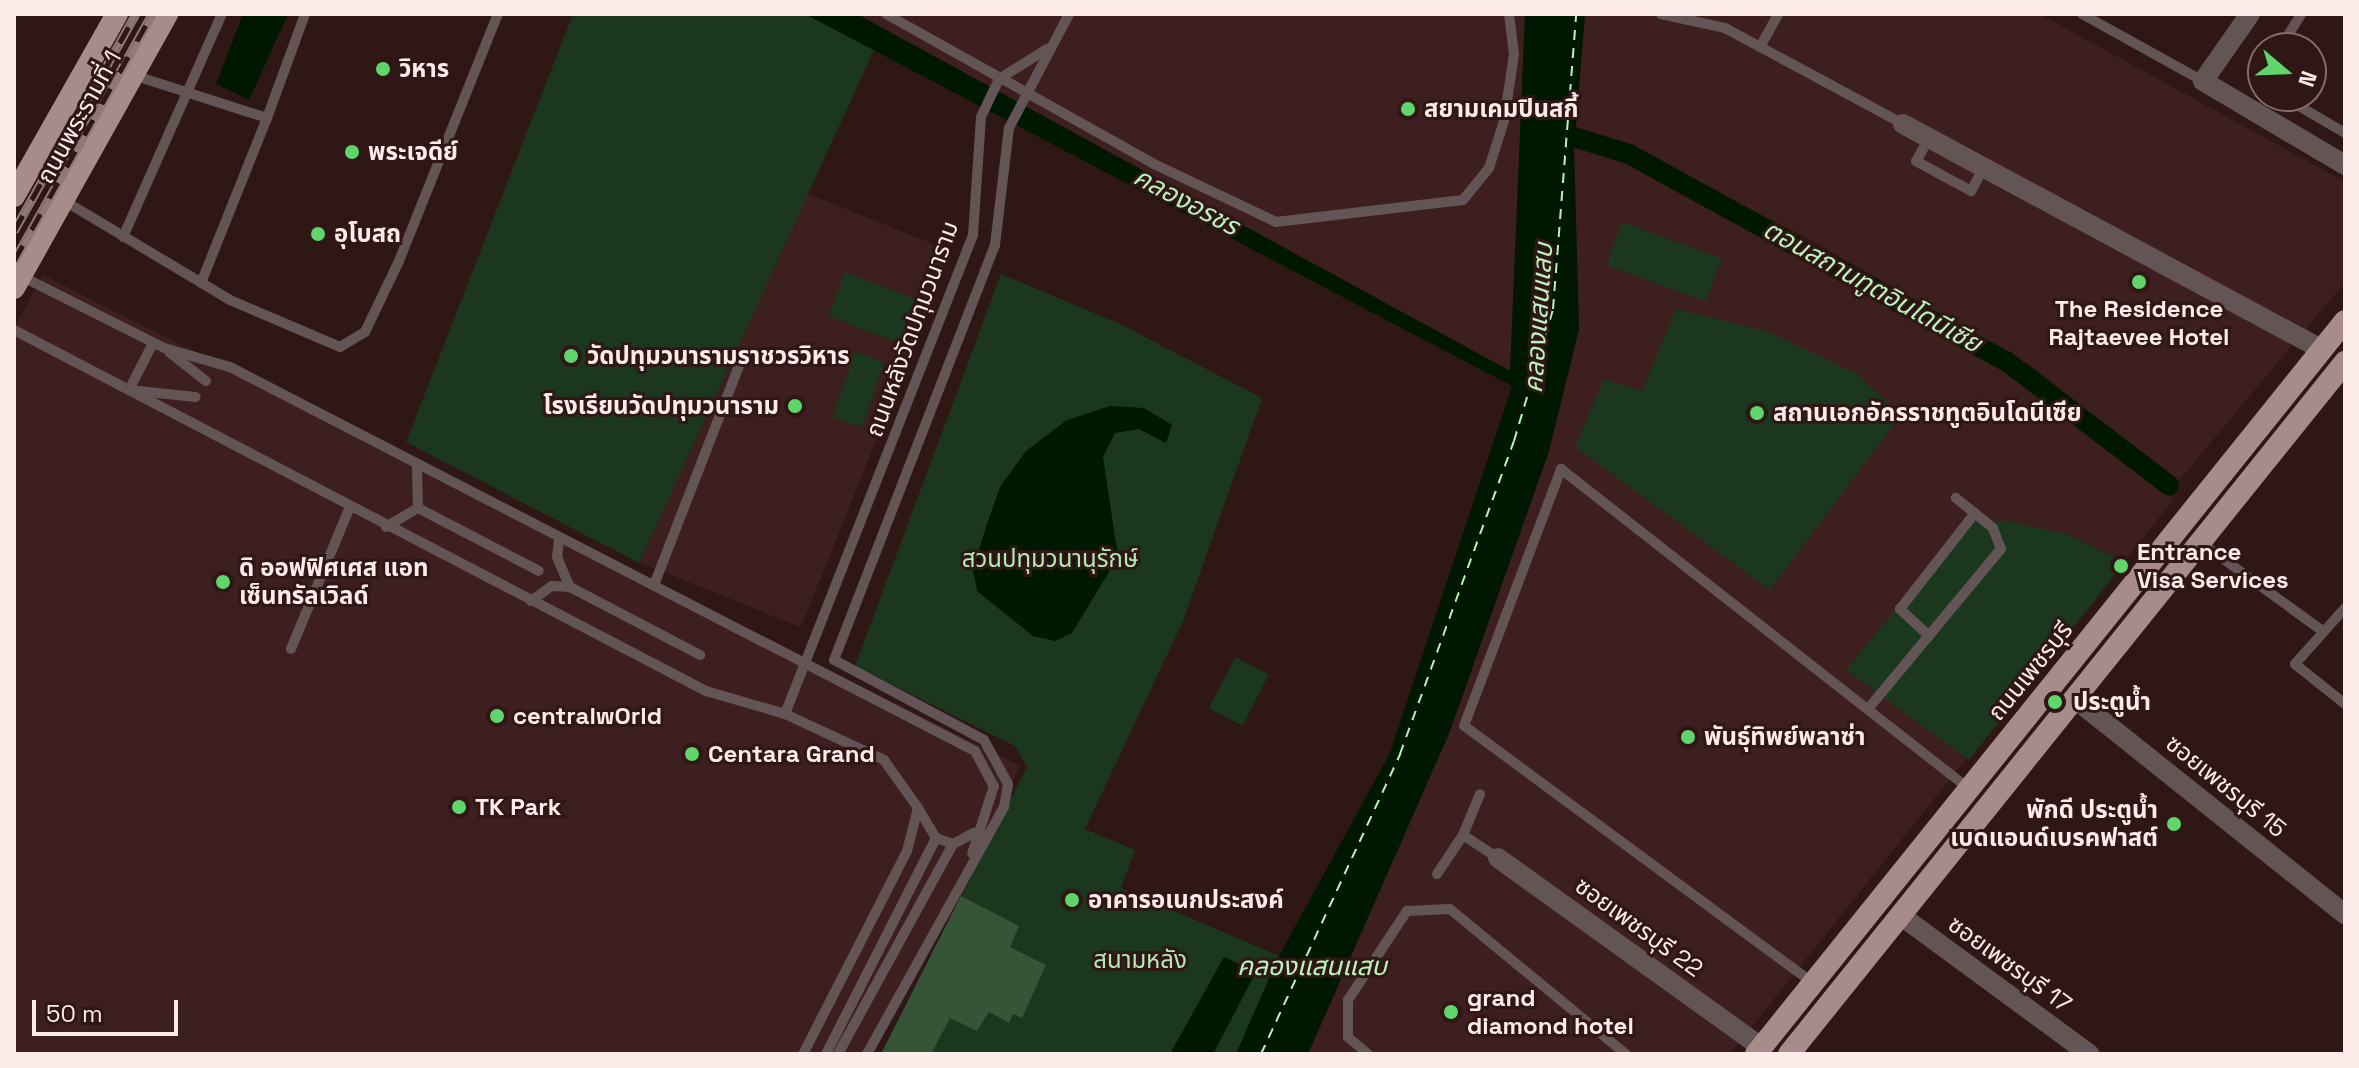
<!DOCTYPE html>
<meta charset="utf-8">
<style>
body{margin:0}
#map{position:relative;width:2359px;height:1068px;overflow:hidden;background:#2f1716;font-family:"Space Grotesk","Noto Sans Thai",sans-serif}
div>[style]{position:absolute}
.built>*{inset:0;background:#3e1f1f;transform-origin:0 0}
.green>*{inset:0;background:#1b371d;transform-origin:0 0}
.forest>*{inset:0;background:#365537}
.water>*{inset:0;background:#001701}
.canal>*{height:20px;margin:-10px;padding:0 10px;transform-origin:10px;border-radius:10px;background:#001701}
.ferry>*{height:2px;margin-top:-1px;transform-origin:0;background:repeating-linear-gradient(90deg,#bbf2bc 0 10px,transparent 0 18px)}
.service>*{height:10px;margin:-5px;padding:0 5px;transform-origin:5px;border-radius:5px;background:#635555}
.minor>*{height:20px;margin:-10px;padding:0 10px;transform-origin:10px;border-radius:10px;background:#635555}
.primary>*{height:22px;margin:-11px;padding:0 11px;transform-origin:11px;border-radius:11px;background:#a78c8a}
.rail>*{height:9px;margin-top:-4.5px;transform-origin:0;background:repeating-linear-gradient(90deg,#2f1716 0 18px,#8e7978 0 36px);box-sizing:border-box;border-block:2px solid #8e7978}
.dots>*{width:22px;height:22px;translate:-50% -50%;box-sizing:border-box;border:4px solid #2f1716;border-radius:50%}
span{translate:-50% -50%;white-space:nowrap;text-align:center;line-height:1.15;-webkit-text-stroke:6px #2f1716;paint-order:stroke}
.poi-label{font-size:24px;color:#fdebea;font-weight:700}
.left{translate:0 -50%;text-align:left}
.right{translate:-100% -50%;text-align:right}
.street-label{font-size:24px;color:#fdebea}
.park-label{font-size:24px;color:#b1e8b3}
.water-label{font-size:26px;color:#bbf2bc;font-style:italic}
.frame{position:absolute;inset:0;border:16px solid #fdebea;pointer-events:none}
.north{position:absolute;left:2247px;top:32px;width:80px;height:80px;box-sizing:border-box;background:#2f1716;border:2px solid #816c6b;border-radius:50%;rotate:109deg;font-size:22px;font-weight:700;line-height:32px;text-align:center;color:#fdebea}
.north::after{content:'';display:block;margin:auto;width:28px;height:36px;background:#5fd56b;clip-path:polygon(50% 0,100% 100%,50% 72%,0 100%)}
.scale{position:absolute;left:32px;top:1000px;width:146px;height:36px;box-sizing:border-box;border:4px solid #fdebea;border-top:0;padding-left:10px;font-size:24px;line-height:28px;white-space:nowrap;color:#fdebea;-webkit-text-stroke:6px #2f1716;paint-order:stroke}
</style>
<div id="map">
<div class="built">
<i style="clip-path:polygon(857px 14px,1525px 14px,1511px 371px,1041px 119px)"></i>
<i style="clip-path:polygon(1585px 14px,2040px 14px,2345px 182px,2345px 282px,2177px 483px,2032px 366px,1800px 234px,1576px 126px)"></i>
<i style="clip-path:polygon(1574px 148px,1625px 160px,2021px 380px,2174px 499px,1730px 1054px,1308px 1054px,1450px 731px,1549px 451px,1579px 329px)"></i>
<i style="left:792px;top:187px;width:173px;height:405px;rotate:22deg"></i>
<i style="clip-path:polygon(43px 275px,1020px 766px,873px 1054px,14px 1054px,14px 328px)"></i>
</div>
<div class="green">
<i style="clip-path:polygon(573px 14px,806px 14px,874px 50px,639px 563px,406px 442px)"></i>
<i style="left:1622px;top:222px;width:106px;height:46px;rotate:20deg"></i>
<i style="left:845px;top:272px;width:81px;height:47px;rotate:21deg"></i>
<i style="clip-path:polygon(1001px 274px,1118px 323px,1262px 398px,1183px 621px,1085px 829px,1135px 850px,1121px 888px,1279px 956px,1236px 1054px,881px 1054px,1027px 767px,1015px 746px,855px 666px)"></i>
<i style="clip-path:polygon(1676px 309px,1770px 332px,1858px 375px,1901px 415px,1770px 590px,1575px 447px,1604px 379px,1642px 391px)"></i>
<i style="left:855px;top:352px;width:31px;height:69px;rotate:19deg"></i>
<i style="clip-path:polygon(2006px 521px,2067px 534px,2125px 562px,1969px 760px,1846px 670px,1968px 522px)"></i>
<i style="left:1235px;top:657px;width:38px;height:58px;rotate:27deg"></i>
</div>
<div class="forest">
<i style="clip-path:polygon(961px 896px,1019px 926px,1010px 947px,1046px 965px,1022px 1018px,1013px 1014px,1009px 1023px,989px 1012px,977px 1031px,950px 1018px,931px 1054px,881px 1054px)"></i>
</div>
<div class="water">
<i style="clip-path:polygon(243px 14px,288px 14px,249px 100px,216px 84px)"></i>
<i style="clip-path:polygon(805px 14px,857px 14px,1510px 371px,1525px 14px,1585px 14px,1574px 148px,1579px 329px,1549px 451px,1450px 731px,1308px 1054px,1236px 1054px,1279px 956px,1390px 753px,1512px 386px)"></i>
<i style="clip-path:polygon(1110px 406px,1144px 408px,1172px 425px,1166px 443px,1139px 429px,1115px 433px,1103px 457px,1118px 557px,1072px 633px,1055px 641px,1033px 636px,977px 591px,973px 569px,986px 527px,1000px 487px,1026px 451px,1067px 420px)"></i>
<i style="clip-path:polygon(1224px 957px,1256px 972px,1213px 1054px,1170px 1054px)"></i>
</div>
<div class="canal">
<i style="left:1551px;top:130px;width:82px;rotate:17.1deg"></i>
<i style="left:1629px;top:154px;width:430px;rotate:28.8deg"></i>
<i style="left:2006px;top:361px;width:205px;rotate:37.3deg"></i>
</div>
<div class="ferry">
<i style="left:1261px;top:1054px;width:331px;rotate:-65.1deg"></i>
<i style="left:1400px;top:754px;width:333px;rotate:-70deg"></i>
<i style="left:1514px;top:441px;width:138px;rotate:-73.5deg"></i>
<i style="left:1553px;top:309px;width:296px;rotate:-85.5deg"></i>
</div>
<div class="service">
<i style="left:886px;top:14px;width:307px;rotate:29.2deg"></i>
<i style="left:1154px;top:164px;width:135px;rotate:25.4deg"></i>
<i style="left:1276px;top:222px;width:188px;rotate:-6.7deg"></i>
<i style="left:1463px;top:200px;width:41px;rotate:-50.9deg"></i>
<i style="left:1489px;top:168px;width:49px;rotate:-72.3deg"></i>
<i style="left:1504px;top:121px;width:68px;rotate:-81.5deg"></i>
<i style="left:1514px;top:54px;width:40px;rotate:-97.1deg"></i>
<i style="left:1661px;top:14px;width:66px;rotate:12.3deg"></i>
<i style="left:1725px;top:28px;width:202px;rotate:28.3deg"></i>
<i style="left:2082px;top:14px;width:138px;rotate:29deg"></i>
<i style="left:1760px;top:47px;width:38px;rotate:-61deg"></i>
<i style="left:2280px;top:48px;width:40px;rotate:-58deg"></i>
<i style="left:133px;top:75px;width:141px;rotate:17.8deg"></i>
<i style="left:267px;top:118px;width:111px;rotate:-69.9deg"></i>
<i style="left:2282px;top:96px;width:73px;rotate:30.4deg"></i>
<i style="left:1929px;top:138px;width:26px;rotate:119deg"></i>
<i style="left:1916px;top:161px;width:63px;rotate:28.6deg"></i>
<i style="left:1971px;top:191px;width:26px;rotate:-61deg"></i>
<i style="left:63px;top:200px;width:195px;rotate:30.9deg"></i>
<i style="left:230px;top:300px;width:120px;rotate:23.1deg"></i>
<i style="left:340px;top:347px;width:29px;rotate:-31deg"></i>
<i style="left:365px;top:332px;width:79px;rotate:-64.4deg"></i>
<i style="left:399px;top:261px;width:266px;rotate:-68.2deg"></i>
<i style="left:123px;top:237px;width:244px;rotate:-66.1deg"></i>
<i style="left:21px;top:276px;width:160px;rotate:26.7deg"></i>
<i style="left:164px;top:348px;width:69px;rotate:16.1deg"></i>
<i style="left:230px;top:367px;width:838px;rotate:27.27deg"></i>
<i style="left:975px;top:751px;width:40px;rotate:62deg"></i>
<i style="left:994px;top:786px;width:71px;rotate:107.9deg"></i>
<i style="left:201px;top:283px;width:178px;rotate:-68.2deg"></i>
<i style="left:14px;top:330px;width:781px;rotate:27.55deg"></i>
<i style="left:706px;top:691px;width:82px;rotate:16.2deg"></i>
<i style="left:785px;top:714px;width:109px;rotate:24.9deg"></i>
<i style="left:884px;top:760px;width:59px;rotate:54.7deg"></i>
<i style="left:918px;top:808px;width:44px;rotate:104.3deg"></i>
<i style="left:907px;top:851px;width:228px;rotate:117.1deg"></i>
<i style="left:153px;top:343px;width:53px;rotate:117.1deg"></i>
<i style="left:129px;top:390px;width:67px;rotate:6deg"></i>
<i style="left:169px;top:352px;width:47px;rotate:38.1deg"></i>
<i style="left:417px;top:467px;width:41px;rotate:88.6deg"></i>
<i style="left:386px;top:527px;width:37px;rotate:-31deg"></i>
<i style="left:418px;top:508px;width:136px;rotate:27.5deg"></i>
<i style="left:559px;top:541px;width:16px;rotate:97deg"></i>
<i style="left:557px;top:557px;width:33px;rotate:67deg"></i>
<i style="left:570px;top:587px;width:147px;rotate:27.6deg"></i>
<i style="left:2200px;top:542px;width:150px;rotate:36deg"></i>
<i style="left:654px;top:585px;width:246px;rotate:-68.8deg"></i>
<i style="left:531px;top:601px;width:26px;rotate:-36deg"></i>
<i style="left:552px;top:586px;width:18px;rotate:3deg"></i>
<i style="left:2345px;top:608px;width:75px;rotate:131.8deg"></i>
<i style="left:2295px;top:664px;width:64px;rotate:38.7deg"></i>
<i style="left:1929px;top:636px;width:40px;rotate:-137deg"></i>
<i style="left:1900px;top:609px;width:122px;rotate:-52deg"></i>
<i style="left:291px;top:649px;width:152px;rotate:-67.5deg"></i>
<i style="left:1868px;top:709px;width:208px;rotate:-50.3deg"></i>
<i style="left:2001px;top:549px;width:22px;rotate:-111deg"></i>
<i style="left:1993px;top:528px;width:48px;rotate:-141deg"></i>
<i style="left:785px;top:714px;width:515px;rotate:-68.57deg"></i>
<i style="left:973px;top:235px;width:118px;rotate:-86.1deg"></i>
<i style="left:981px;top:117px;width:42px;rotate:-64.7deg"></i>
<i style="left:999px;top:79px;width:57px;rotate:-32deg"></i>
<i style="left:1480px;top:794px;width:44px;rotate:112.5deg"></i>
<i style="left:1463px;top:835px;width:42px;rotate:33.3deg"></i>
<i style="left:918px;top:808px;width:35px;rotate:59deg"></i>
<i style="left:936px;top:838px;width:18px;rotate:19deg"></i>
<i style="left:953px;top:844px;width:24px;rotate:-28deg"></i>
<i style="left:1437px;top:874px;width:47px;rotate:-56.3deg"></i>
<i style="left:1813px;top:983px;width:433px;rotate:-143.6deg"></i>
<i style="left:1464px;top:726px;width:275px;rotate:-69.3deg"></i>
<i style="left:1561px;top:469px;width:517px;rotate:38.09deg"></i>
<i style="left:826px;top:1054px;width:242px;rotate:-63deg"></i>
<i style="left:838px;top:1054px;width:239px;rotate:-61.3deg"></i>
<i style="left:867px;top:1054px;width:282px;rotate:-61deg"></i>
<i style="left:1004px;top:807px;width:23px;rotate:-80deg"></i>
<i style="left:1008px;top:784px;width:50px;rotate:-118.6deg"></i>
<i style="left:984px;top:740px;width:170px;rotate:-151.9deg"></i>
<i style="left:834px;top:660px;width:445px;rotate:-68.8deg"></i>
<i style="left:995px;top:245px;width:118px;rotate:-83.2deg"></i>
<i style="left:1009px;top:128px;width:129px;rotate:-62.2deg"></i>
<i style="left:1368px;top:1054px;width:26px;rotate:-140deg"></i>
<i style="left:1348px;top:1037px;width:37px;rotate:-90deg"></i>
<i style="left:1348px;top:1000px;width:107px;rotate:-56.5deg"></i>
<i style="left:1407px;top:911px;width:43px;rotate:-2.7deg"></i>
<i style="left:1450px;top:909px;width:228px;rotate:39.5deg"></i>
</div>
<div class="minor">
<i style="left:2250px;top:14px;width:82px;rotate:125deg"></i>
<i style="left:2203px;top:81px;width:165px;rotate:30.6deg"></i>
<i style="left:1903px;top:124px;width:476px;rotate:28.3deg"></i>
<i style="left:2074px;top:698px;width:347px;rotate:38.6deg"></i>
<i style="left:1498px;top:858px;width:324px;rotate:35.7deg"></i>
<i style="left:1900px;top:915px;width:235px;rotate:36.3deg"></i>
</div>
<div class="primary">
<i style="left:14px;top:196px;width:209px;rotate:-60.5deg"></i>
<i style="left:14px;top:288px;width:314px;rotate:-60.8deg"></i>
<i style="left:1756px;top:1054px;width:940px;rotate:-51.22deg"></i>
<i style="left:1789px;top:1054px;width:888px;rotate:-51.22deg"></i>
</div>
<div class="rail">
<i style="left:14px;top:231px;width:249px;rotate:-60.7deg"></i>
<i style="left:14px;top:261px;width:283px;rotate:-60.8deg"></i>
</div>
<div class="dots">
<i style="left:383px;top:69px;background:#5fd56b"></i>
<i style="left:1408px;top:109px;background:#5fd56b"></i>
<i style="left:352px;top:152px;background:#5fd56b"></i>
<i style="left:318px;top:234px;background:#5fd56b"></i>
<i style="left:2139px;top:282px;background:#5fd56b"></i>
<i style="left:571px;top:356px;background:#5fd56b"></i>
<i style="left:795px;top:406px;background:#5fd56b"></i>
<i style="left:1757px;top:413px;background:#5fd56b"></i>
<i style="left:2121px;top:566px;background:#5fd56b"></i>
<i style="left:223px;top:582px;background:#5fd56b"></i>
<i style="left:2055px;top:702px;background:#5fd56b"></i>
<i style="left:497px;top:716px;background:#5fd56b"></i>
<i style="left:1688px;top:737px;background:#5fd56b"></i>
<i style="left:692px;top:754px;background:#5fd56b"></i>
<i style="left:459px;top:807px;background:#5fd56b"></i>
<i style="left:2174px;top:824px;background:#5fd56b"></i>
<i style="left:1072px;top:900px;background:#5fd56b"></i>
<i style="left:1451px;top:1012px;background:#5fd56b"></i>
</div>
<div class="poi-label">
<span class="left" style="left:399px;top:69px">วิหาร</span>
<span class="left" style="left:1424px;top:109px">สยามเคมปินสกี้</span>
<span class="left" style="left:368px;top:152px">พระเจดีย์</span>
<span class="left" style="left:334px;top:234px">อุโบสถ</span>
<span style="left:2139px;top:323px">The Residence<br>Rajtaevee Hotel</span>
<span class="left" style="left:587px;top:356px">วัดปทุมวนารามราชวรวิหาร</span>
<span class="right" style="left:779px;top:406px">โรงเรียนวัดปทุมวนาราม</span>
<span class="left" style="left:1773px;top:413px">สถานเอกอัครราชทูตอินโดนีเซีย</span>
<span class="left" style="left:2137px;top:566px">Entrance<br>Visa Services</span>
<span class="left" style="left:239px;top:582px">ดิ ออฟฟิศเศส แอท<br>เซ็นทรัลเวิลด์</span>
<span class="left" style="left:2073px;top:702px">ประตูน้ำ</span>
<span class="left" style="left:513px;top:716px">centralwOrld</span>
<span class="left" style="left:1704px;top:737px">พันธุ์ทิพย์พลาซ่า</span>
<span class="left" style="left:708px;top:754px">Centara Grand</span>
<span class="left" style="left:475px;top:807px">TK Park</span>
<span class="right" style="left:2158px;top:824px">พักดี ประตูน้ำ<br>เบดแอนด์เบรคฟาสต์</span>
<span class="left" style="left:1088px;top:900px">อาคารอเนกประสงค์</span>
<span class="left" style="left:1467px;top:1012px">grand<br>diamond hotel</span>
</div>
<div class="street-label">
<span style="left:79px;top:117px;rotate:-61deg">ถนนพระรามที่ 1</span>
<span style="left:912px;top:329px;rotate:-70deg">ถนนหลังวัดปทุมวนาราม</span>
<span style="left:2030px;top:671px;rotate:-51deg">ถนนเพชรบุรี</span>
<span style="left:2226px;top:786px;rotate:39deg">ซอยเพชรบุรี 15</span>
<span style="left:1639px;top:927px;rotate:36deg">ซอยเพชรบุรี 22</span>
<span style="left:2010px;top:964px;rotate:36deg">ซอยเพชรบุรี 17</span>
</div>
<div class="park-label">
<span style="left:1050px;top:559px">สวนปทุมวนานุรักษ์</span>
<span style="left:1140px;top:960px">สนามหลัง</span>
</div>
<div class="water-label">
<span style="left:1186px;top:202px;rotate:28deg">คลองอรชร</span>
<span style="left:1872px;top:287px;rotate:29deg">ตอนสถานทูตอินโดนีเซีย</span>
<span style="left:1539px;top:318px;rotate:-86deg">คลองแสนแสบ</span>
<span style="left:1312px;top:967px">คลองแสนแสบ</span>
</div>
<div class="frame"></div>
<div class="north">N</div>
<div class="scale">50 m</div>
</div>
